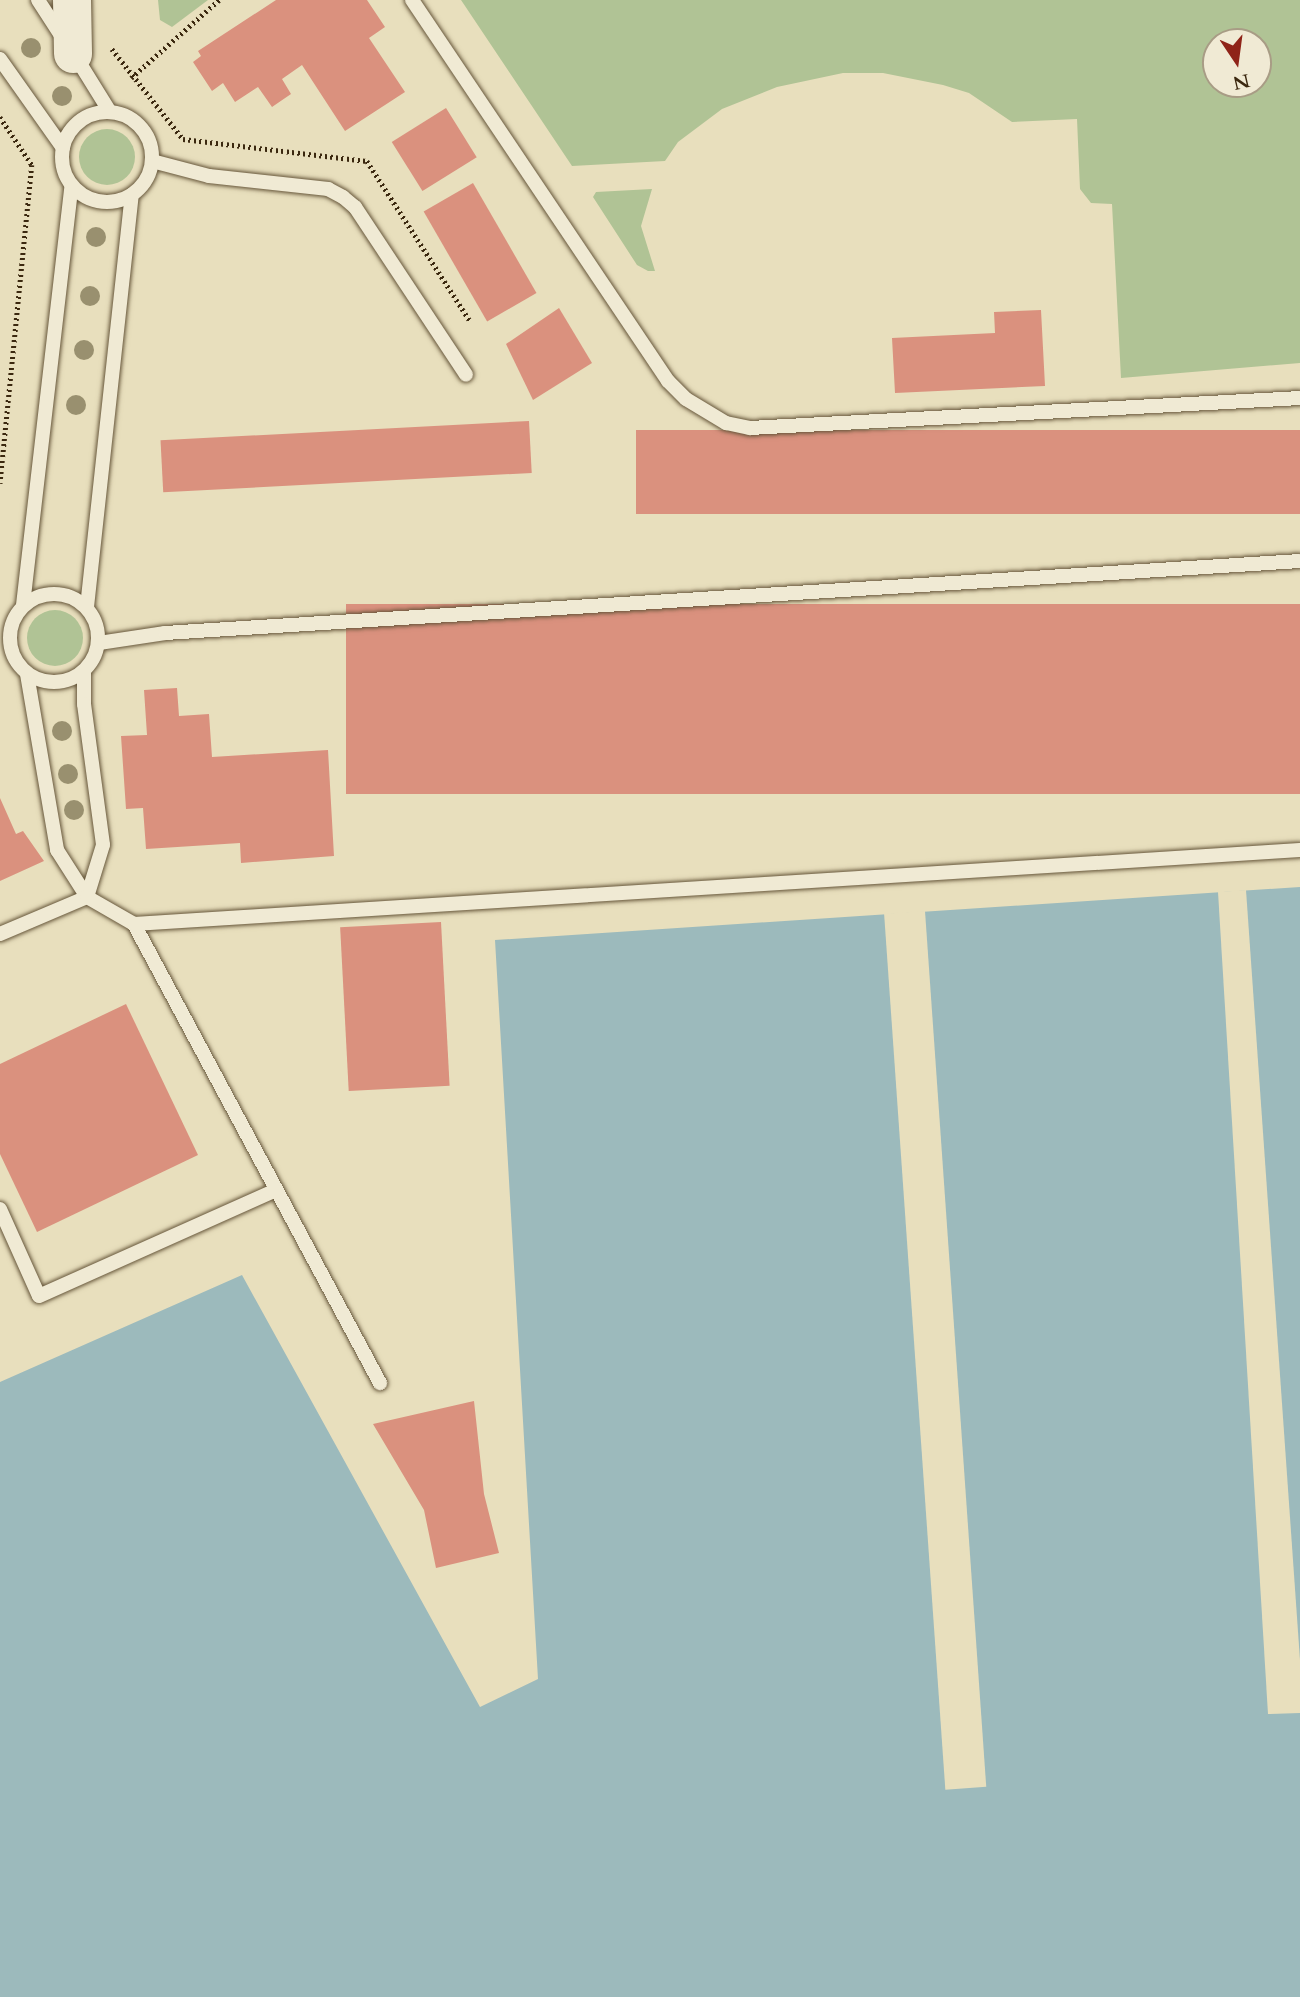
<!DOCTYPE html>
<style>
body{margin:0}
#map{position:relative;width:1300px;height:1997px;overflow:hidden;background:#e8dfbd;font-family:Cardo,serif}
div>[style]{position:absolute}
.green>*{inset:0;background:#b0c395}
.round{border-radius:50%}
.water>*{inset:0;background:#9cbabc}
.pier>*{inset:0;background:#e8dfbd;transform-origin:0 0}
.building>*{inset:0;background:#da917e;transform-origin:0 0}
.path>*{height:4.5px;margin-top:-2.25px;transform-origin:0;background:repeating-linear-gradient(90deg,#3b280f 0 2px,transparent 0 5.5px)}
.roads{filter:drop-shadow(0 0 2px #66563a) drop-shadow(0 0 2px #66563a)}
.service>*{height:14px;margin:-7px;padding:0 7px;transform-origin:7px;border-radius:7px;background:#f0ead4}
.service>.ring{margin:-7px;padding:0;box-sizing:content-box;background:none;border:14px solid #f0ead4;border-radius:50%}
.secondary>*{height:38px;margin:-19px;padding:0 19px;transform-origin:19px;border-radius:19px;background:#f0ead4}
.trees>*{width:20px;height:20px;margin:-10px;border-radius:50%;background:#99906f}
span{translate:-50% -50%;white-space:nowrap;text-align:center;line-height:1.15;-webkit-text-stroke:7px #f0ead4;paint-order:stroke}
.north{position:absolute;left:1202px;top:28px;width:70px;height:70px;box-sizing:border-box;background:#f0ead4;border:2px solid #a89c85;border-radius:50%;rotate:167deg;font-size:19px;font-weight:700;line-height:28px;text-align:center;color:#3b280f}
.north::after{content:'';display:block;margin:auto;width:24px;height:32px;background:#8f2418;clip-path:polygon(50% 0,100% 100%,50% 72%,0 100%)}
</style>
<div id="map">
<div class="green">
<i style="clip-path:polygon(158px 0,208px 0,172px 27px,160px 20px)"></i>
<i style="clip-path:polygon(evenodd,461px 0,1300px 0,1300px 363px,1121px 378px,1112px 204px,1091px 203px,1080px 189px,1077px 119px,1012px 122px,969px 93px,943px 85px,883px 73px,843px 73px,777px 87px,722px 109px,678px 142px,665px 161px,572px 166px,461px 0,1216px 42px,1258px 42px,1258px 84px,1216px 84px,1216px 42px)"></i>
<i class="round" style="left:79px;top:129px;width:56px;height:56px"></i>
<i style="clip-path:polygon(652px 189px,641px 226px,655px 271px,648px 271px,637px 265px,593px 197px,596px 192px)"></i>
<i class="round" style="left:27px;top:610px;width:56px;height:56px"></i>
</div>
<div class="water">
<i style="clip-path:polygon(1300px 887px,1300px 1997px,0 1997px,0 1382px,242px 1275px,480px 1707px,538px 1679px,495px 940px)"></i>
</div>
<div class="pier">
<i style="clip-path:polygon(1246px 890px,1300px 1660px,1300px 1713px,1268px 1714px,1218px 892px)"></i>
<i style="left:925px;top:911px;width:878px;height:41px;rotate:86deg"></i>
</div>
<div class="building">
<i style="clip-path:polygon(276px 0,367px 0,385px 27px,369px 38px,405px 92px,345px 131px,302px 65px,282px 79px,291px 94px,272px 107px,258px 87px,235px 102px,223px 83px,212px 91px,193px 62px,201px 56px,198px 51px)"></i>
<i style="left:446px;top:108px;width:58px;height:64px;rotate:58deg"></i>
<i style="left:473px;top:183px;width:127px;height:57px;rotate:60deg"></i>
<i style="clip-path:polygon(559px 308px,592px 363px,533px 400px,506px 344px)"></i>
<i style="clip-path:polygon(1041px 310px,1045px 386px,895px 393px,892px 338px,995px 333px,994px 312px)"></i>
<i style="left:529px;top:421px;width:52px;height:369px;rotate:87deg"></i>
<i style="left:1300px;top:430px;width:84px;height:664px;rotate:90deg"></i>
<i style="left:1300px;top:604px;width:190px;height:954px;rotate:90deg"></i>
<i style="clip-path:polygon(177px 688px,179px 716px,209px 714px,212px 757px,328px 750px,334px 856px,241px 863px,240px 843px,146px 849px,143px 808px,126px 809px,121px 736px,147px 735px,144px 690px)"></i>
<i style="clip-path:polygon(0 798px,16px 834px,23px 831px,44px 861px,0 881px)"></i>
<i style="left:441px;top:922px;width:164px;height:101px;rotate:87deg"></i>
<i style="clip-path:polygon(126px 1004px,198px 1155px,37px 1232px,0 1154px,0 1064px)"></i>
<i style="clip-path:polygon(474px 1401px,484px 1494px,499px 1553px,436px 1568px,424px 1510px,373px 1424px)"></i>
</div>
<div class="path">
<i style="left:112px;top:49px;width:115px;rotate:51.7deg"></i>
<i style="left:183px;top:139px;width:185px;rotate:6.8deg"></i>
<i style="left:367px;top:161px;width:190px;rotate:57.2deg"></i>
<i style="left:131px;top:78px;width:118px;rotate:-41.6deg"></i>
<i style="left:0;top:117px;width:58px;rotate:56.3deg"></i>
<i style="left:32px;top:165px;width:320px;rotate:95.7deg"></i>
</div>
<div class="roads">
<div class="service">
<i style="left:38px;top:0;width:44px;rotate:57deg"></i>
<i style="left:412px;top:0;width:459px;rotate:56.1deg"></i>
<i style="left:668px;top:381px;width:25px;rotate:45deg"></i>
<i style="left:686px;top:399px;width:47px;rotate:31deg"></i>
<i style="left:726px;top:423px;width:25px;rotate:12deg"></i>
<i style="left:750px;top:428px;width:551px;rotate:-3.12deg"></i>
<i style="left:74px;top:54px;width:68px;rotate:58.2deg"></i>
<i style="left:0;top:59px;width:109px;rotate:54.7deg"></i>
<i class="ring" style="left:62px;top:112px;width:76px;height:76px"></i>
<i style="left:152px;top:161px;width:59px;rotate:14.7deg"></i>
<i style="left:209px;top:176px;width:120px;rotate:6.2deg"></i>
<i style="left:328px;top:189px;width:17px;rotate:28deg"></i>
<i style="left:343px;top:197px;width:16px;rotate:40deg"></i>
<i style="left:355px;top:207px;width:201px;rotate:56.5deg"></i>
<i class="ring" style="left:10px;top:594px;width:74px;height:74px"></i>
<i style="left:23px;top:605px;width:421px;rotate:-83.4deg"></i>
<i style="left:87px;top:607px;width:415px;rotate:-83.8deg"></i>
<i style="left:99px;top:643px;width:67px;rotate:-8.6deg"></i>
<i style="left:165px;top:633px;width:1137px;rotate:-3.63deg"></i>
<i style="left:84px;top:671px;width:33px;rotate:90deg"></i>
<i style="left:84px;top:704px;width:142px;rotate:82.3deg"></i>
<i style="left:103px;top:845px;width:54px;rotate:107.1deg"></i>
<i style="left:27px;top:674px;width:179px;rotate:80.3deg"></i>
<i style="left:57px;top:850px;width:56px;rotate:57.4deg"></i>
<i style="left:134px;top:924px;width:521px;rotate:61.81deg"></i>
<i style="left:0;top:934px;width:95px;rotate:-23deg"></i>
<i style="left:87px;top:897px;width:54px;rotate:29.9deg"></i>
<i style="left:134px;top:924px;width:1168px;rotate:-3.63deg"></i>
<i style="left:0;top:1209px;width:95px;rotate:65.9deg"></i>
<i style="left:39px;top:1296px;width:257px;rotate:-24.1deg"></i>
</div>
<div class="secondary">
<i style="left:72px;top:0;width:54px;rotate:88.9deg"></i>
</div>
</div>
<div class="trees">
<i style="left:31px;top:48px"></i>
<i style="left:62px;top:96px"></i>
<i style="left:96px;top:237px"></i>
<i style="left:90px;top:296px"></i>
<i style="left:84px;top:350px"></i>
<i style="left:76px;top:405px"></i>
<i style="left:62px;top:731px"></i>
<i style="left:68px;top:774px"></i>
<i style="left:74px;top:810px"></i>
</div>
<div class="north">N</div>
</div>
